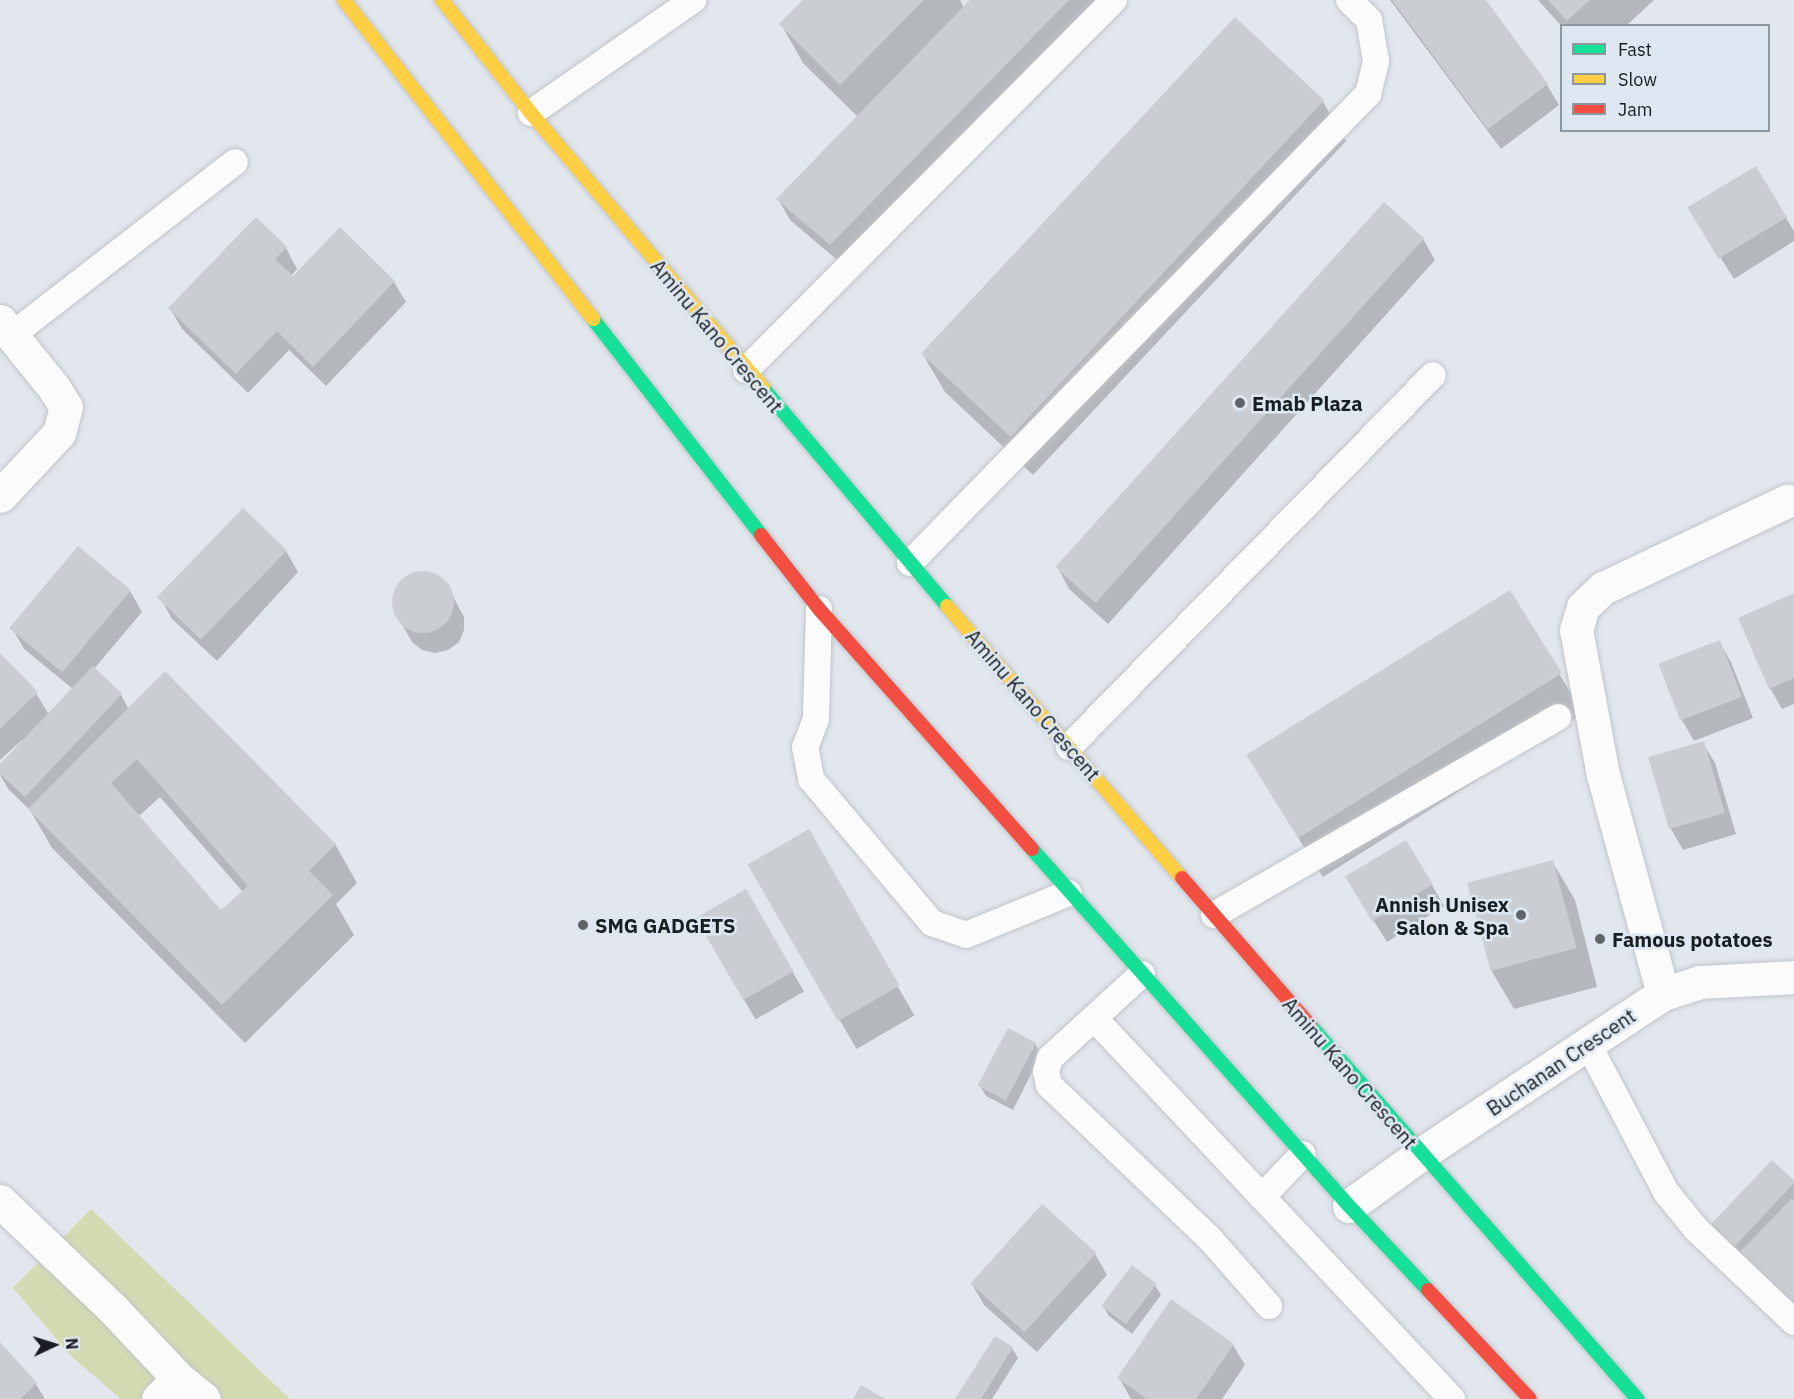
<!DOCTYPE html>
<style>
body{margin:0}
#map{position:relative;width:1794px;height:1399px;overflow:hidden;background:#e2e7ed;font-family:"IBM Plex Sans",sans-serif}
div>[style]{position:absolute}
.green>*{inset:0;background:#d3dbb2}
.shadow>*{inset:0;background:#0003;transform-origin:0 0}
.building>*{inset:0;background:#caced2;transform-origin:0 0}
.round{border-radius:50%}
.roads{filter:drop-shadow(0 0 2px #c1c5c9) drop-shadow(0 0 2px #c1c5c9)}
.lane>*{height:26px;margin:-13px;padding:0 13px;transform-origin:13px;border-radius:13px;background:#fbfbfc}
.street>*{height:33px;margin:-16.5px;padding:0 16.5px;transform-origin:16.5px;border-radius:16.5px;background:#fbfbfc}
.fast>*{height:14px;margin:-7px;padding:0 7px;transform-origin:7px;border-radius:7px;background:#16e098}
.slow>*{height:14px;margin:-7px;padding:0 7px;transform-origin:7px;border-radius:7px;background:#ffcf43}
.jam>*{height:14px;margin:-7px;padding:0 7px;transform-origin:7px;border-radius:7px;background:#f24e42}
.dots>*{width:16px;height:16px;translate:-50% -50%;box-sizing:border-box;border:3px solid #dde7f2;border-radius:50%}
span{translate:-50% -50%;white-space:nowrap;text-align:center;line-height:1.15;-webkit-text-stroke:5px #dde7f2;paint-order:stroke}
.street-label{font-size:20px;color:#1a1d21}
.poi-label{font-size:20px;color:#1a1d21;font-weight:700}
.left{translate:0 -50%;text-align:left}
.right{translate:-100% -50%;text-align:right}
.legend{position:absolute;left:1560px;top:24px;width:210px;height:108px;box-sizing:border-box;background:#dde7f2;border:2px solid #8f969e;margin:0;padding:8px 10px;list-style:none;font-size:18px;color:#1a1d21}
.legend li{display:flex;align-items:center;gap:12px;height:30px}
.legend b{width:30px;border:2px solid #8f969e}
.north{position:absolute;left:24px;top:1315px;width:60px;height:60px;-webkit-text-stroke:4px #dde7f2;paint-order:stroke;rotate:86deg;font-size:16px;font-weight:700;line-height:24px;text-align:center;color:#1a1d21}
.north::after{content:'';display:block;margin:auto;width:21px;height:27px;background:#1a1d21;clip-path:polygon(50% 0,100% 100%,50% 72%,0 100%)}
</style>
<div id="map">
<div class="green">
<i style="clip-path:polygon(91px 1209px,290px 1399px,121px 1399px,70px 1355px,13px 1288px)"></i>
</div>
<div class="shadow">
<i style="clip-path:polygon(805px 0,960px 0,964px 8px,972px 0,1101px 0,843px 265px,790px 220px,778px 199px,858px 117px,803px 63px,781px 24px)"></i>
<i style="clip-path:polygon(1390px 0,1484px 0,1547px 85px,1559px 105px,1501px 149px)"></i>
<i style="clip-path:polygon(1538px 0,1654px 0,1626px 26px,1562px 27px)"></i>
<i style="clip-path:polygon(1235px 19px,1323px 102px,1346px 141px,1033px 475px,945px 392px,922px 353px)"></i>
<i style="clip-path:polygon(1384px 204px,1423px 239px,1435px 260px,1108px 624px,1069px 589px,1058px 568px)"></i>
<i style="clip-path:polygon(1786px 218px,1794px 231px,1794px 241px,1734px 279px,1703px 230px)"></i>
<i style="clip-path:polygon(340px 230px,394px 282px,406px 302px,326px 386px,289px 350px,248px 393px,182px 329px,170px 308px,286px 248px,297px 269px,291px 276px,293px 278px)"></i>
<i style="clip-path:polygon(243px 510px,286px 551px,298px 572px,217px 661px,172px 619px,161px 599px)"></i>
<i style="clip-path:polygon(423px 572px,436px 575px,446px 583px,464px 617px,464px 630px,459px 642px,448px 650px,435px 653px,422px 650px,412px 642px,393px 608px,394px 595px,399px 583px,410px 575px)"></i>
<i style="clip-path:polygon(evenodd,130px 591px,142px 612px,94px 669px,121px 695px,129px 710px,335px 844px,357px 883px,336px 904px,354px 935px,245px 1043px,52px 848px,30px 810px,9px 790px,0 775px,0 766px,23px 741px,22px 740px,0 760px,0 655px,36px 693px,49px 715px,73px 689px,24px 649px,12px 628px,130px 591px,160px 797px,243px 892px,221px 912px,138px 817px,160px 797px)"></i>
<i style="clip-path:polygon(1509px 592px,1583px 713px,1323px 877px,1272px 796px)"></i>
<i style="clip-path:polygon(1794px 595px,1794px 704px,1782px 709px,1770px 688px)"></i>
<i style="clip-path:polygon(1719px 641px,1731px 662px,1753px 718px,1694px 741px,1682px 720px)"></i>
<i style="clip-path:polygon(1703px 743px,1715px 763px,1736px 834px,1683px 850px,1671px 829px)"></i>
<i style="left:808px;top:831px;width:213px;height:67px;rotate:60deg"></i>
<i style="clip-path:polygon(1552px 861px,1575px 900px,1597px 987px,1514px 1009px,1491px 970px,1469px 883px)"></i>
<i style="clip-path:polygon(1432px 885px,1444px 906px,1387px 942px,1360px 899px)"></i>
<i style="left:746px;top:891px;width:116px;height:56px;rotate:60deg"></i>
<i style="clip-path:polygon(1035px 1044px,1041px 1054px,1013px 1110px,986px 1096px,980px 1086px)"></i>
<i style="clip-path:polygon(1794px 1182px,1794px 1326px,1724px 1245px,1712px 1225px)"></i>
<i style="clip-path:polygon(1095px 1254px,1107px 1275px,1037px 1352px,984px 1305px,972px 1284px)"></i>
<i style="clip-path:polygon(1155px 1285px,1161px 1295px,1132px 1334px,1109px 1316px,1103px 1306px)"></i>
<i style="clip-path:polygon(0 1344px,36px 1384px,45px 1399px,0 1399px)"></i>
<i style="clip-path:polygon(1233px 1345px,1245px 1365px,1222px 1399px,1131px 1399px,1119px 1378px)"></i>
<i style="clip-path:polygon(1012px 1348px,1018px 1358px,992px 1399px,957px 1399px)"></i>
</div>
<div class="building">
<i style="clip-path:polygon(803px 0,924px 0,840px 85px,779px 24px)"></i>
<i style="clip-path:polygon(970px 0,1069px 0,830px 245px,776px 199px)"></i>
<i style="clip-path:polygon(1392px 0,1486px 0,1548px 84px,1488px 129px)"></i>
<i style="clip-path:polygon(1548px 0,1590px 0,1567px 21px)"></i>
<i style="left:1235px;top:17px;width:122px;height:460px;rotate:43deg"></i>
<i style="left:1756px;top:166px;width:60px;height:80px;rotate:59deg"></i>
<i style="left:1384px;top:202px;width:54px;height:491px;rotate:42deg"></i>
<i style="clip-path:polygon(256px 217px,287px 247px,275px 259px,293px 276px,340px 227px,395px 281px,313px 367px,277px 331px,236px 374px,168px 308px)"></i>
<i style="left:243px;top:508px;width:61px;height:124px;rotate:44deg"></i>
<i style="left:78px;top:546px;width:69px;height:107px;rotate:40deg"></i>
<i class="round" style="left:392px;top:571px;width:62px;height:62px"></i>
<i style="left:1510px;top:590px;width:98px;height:311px;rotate:58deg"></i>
<i style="clip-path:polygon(1794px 593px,1794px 678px,1769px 689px,1738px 618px)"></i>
<i style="left:1720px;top:640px;width:61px;height:66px;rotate:69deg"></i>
<i style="clip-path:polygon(0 653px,38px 692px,0 729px)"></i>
<i style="clip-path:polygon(93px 666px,122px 694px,25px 797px,0 774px,0 764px)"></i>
<i style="clip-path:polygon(evenodd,165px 671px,336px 844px,309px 871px,333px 895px,222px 1005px,28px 809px,165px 671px,137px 759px,248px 886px,221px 910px,111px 783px,137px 759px)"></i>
<i style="left:1704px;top:741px;width:75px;height:58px;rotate:74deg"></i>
<i style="left:809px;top:829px;width:181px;height:71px;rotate:60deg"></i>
<i style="left:1406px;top:840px;width:52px;height:71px;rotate:59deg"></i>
<i style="left:1553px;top:860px;width:91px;height:89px;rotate:75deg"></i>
<i style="left:746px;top:889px;width:95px;height:58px;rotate:60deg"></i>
<i style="left:1008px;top:1028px;width:32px;height:65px;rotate:28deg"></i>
<i style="clip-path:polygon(1772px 1160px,1794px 1180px,1794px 1183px,1734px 1247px,1711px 1224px)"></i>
<i style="clip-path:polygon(1792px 1198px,1794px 1201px,1794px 1315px,1735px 1257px)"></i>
<i style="left:1042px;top:1204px;width:73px;height:107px;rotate:42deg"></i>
<i style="left:1132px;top:1265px;width:31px;height:51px;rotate:37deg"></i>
<i style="clip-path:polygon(1171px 1299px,1234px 1344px,1196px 1399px,1147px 1399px,1117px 1378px)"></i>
<i style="clip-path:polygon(995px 1336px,1013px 1347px,981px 1399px,955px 1399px)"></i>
<i style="clip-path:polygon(0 1342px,37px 1383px,20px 1399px,0 1399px)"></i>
<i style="clip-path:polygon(861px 1385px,885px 1399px,853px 1399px)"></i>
</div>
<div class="roads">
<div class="lane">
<i style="left:531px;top:113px;width:198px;rotate:-34.9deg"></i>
<i style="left:12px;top:335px;width:282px;rotate:-37.8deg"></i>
<i style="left:746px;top:370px;width:522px;rotate:-45.16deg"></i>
<i style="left:910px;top:563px;width:656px;rotate:-45.68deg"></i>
<i style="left:1368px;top:94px;width:34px;rotate:-76deg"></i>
<i style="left:1376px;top:61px;width:42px;rotate:-99.7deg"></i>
<i style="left:1369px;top:20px;width:28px;rotate:-135deg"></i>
<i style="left:819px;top:609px;width:110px;rotate:91.6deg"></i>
<i style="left:816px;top:719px;width:30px;rotate:111deg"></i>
<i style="left:805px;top:747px;width:33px;rotate:79deg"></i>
<i style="left:811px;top:779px;width:188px;rotate:50deg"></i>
<i style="left:932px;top:923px;width:36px;rotate:19deg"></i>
<i style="left:966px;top:935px;width:111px;rotate:-22.2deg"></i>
<i style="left:1069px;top:747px;width:520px;rotate:-45.62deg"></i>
<i style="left:1214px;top:915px;width:397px;rotate:-29.9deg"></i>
<i style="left:1142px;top:974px;width:125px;rotate:137.6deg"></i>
<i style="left:1050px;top:1058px;width:14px;rotate:107deg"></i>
<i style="left:1046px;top:1071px;width:14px;rotate:78deg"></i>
<i style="left:1049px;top:1085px;width:224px;rotate:43.7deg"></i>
<i style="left:1211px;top:1240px;width:88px;rotate:48.7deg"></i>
<i style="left:1094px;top:1018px;width:523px;rotate:46.78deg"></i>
<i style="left:1588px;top:1044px;width:167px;rotate:62.2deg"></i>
<i style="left:1666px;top:1192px;width:48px;rotate:51deg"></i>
<i style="left:1696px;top:1229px;width:135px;rotate:43.5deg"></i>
<i style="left:1262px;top:1197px;width:59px;rotate:-46.4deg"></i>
</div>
<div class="street">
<i style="left:0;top:321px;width:86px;rotate:51.1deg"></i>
<i style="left:54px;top:388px;width:22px;rotate:58deg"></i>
<i style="left:66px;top:407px;width:27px;rotate:105deg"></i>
<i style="left:59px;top:433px;width:86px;rotate:133.1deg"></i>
<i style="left:1663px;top:994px;width:227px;rotate:-105.3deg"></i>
<i style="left:1603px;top:775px;width:147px;rotate:-100.5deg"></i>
<i style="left:1576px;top:630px;width:24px;rotate:-73deg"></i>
<i style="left:1583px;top:607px;width:28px;rotate:-44deg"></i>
<i style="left:1603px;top:588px;width:204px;rotate:-25.3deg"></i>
<i style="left:0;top:1201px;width:156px;rotate:43.7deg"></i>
<i style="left:113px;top:1309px;width:95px;rotate:46.7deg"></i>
<i style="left:178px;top:1378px;width:33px;rotate:39deg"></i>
<i style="left:1349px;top:1206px;width:89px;rotate:-35.8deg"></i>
<i style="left:1421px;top:1154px;width:290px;rotate:-33.5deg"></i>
<i style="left:1663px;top:994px;width:39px;rotate:-18deg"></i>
<i style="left:1700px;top:982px;width:94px;rotate:-3deg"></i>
<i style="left:158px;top:1399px;width:29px;rotate:-46deg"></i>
</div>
<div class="fast">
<i style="left:593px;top:319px;width:274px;rotate:52.1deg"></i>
<i style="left:763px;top:388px;width:285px;rotate:49.8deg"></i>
<i style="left:1032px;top:849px;width:477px;rotate:48.4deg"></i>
<i style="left:1349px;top:1206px;width:115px;rotate:46.8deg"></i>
<i style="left:1310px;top:1025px;width:497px;rotate:48.8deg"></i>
</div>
<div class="slow">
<i style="left:344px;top:0;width:405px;rotate:52deg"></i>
<i style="left:442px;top:0;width:144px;rotate:51.8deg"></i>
<i style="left:531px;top:113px;width:360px;rotate:49.8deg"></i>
<i style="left:947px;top:606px;width:359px;rotate:49.2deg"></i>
</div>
<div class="jam">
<i style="left:761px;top:535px;width:94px;rotate:51.9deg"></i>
<i style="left:819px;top:609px;width:321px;rotate:48.4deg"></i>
<i style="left:1182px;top:878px;width:195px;rotate:49deg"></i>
<i style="left:1428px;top:1290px;width:149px;rotate:46.9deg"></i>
</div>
</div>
<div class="dots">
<i style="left:1240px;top:403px;background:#606468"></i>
<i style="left:1521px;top:915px;background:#606468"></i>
<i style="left:583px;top:925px;background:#606468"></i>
<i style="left:1600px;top:939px;background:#606468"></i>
</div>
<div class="street-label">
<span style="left:717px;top:336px;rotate:50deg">Aminu Kano Crescent</span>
<span style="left:1033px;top:705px;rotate:49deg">Aminu Kano Crescent</span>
<span style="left:1561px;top:1062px;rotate:-34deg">Buchanan Crescent</span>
<span style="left:1350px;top:1073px;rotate:49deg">Aminu Kano Crescent</span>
</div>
<div class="poi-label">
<span class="left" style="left:1252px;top:403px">Emab Plaza</span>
<span class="right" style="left:1509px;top:916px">Annish Unisex<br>Salon &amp; Spa</span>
<span class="left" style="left:595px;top:925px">SMG GADGETS</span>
<span class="left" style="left:1612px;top:939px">Famous potatoes</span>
</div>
<ul class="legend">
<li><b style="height:8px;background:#16e098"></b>Fast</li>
<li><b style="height:8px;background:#ffcf43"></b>Slow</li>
<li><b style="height:8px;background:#f24e42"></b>Jam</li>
</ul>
<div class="north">N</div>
</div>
